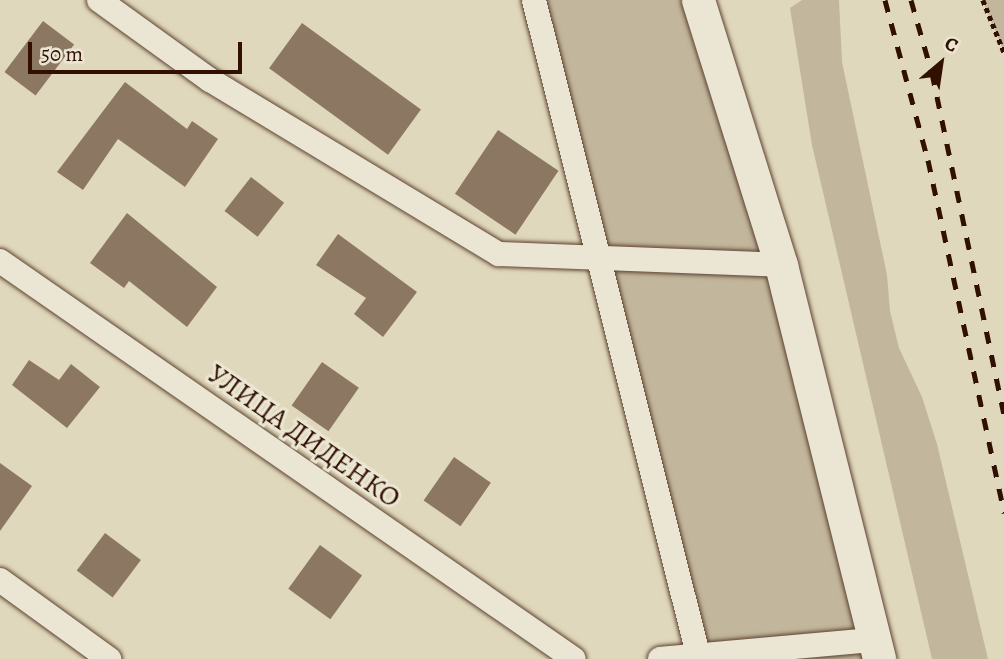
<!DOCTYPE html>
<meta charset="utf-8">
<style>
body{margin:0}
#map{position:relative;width:1004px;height:659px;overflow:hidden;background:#e0d8bc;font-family:Alegreya,serif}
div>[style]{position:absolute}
.green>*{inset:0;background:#c2b69c}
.building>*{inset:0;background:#8c7862;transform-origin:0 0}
.path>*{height:4.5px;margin-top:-2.25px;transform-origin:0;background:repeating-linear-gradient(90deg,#311001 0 5px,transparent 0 8.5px)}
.roads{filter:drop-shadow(0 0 2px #5d4230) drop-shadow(0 0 2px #5d4230)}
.street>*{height:24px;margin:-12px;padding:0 12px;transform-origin:12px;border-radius:12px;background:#ebe6d3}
.secondary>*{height:33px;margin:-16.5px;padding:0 16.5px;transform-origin:16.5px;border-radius:16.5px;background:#ebe6d3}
.rail>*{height:5px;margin-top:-2.5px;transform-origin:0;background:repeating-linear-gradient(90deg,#311001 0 12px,transparent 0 24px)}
span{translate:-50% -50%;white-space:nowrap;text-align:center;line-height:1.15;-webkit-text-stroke:6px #ebe6d3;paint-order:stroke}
.street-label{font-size:28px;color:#311001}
.north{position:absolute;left:906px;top:28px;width:70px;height:70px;-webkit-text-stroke:5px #ebe6d3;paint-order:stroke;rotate:29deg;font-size:19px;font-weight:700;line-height:28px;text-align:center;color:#311001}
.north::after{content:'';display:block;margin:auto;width:24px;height:32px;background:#311001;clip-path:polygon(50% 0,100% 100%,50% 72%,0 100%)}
.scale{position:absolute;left:28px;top:42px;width:214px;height:32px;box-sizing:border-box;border:4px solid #311001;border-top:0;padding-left:9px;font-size:21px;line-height:24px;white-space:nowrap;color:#311001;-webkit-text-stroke:5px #ebe6d3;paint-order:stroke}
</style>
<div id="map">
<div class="green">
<i style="clip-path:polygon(534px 0,698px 0,879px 659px,699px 659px)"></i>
<i style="clip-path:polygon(802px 0,839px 0,842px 62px,887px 275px,890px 311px,899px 348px,922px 397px,937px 444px,988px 659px,932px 659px,812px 145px,790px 8px)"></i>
<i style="clip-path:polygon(983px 0,1004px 0,1004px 52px,983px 1px)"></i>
</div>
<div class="building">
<i style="left:43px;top:21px;width:39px;height:64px;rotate:37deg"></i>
<i style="left:302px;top:23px;width:147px;height:56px;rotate:36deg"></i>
<i style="clip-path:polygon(125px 82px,187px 129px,192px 121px,218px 139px,185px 187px,118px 139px,83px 190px,57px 172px)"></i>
<i style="left:498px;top:130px;width:73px;height:77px;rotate:34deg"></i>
<i style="left:251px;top:177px;width:42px;height:43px;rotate:38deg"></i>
<i style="clip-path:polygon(127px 213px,217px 287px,187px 327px,129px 281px,124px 288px,90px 263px)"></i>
<i style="clip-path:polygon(338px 234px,417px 292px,383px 337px,354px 314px,366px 298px,316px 265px)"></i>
<i style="clip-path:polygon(29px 360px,59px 380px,71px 364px,100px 387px,67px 428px,12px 385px)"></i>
<i style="left:322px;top:362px;width:45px;height:53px;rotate:35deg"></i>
<i style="left:454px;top:457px;width:45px;height:53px;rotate:35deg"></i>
<i style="clip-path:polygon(0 463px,32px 486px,0 531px)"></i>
<i style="left:105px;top:533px;width:45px;height:47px;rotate:37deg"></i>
<i style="left:320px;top:545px;width:52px;height:54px;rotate:36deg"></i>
</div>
<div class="path">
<i style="left:983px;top:0;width:56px;rotate:68deg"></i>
</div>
<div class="roads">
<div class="street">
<i style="left:99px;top:0;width:137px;rotate:35.8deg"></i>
<i style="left:210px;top:80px;width:337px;rotate:31.1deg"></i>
<i style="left:499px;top:254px;width:282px;rotate:2.2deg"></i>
<i style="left:534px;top:0;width:679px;rotate:75.94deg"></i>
<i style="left:0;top:261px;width:698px;rotate:34.74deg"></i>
<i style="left:0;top:580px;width:135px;rotate:35.9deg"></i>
<i style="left:660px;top:659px;width:215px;rotate:-5.1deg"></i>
</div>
<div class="secondary">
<i style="left:698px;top:0;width:278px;rotate:72.6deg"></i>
<i style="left:781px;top:265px;width:406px;rotate:76deg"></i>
</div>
</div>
<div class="rail">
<i style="left:885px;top:0;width:166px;rotate:75deg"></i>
<i style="left:928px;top:160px;width:361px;rotate:77.8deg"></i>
<i style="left:911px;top:0;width:76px;rotate:74deg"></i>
<i style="left:932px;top:73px;width:350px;rotate:78.1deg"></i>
</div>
<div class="street-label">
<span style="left:304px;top:436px;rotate:35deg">УЛИЦА ДИДЕНКО</span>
</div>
<div class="north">С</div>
<div class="scale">50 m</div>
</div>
